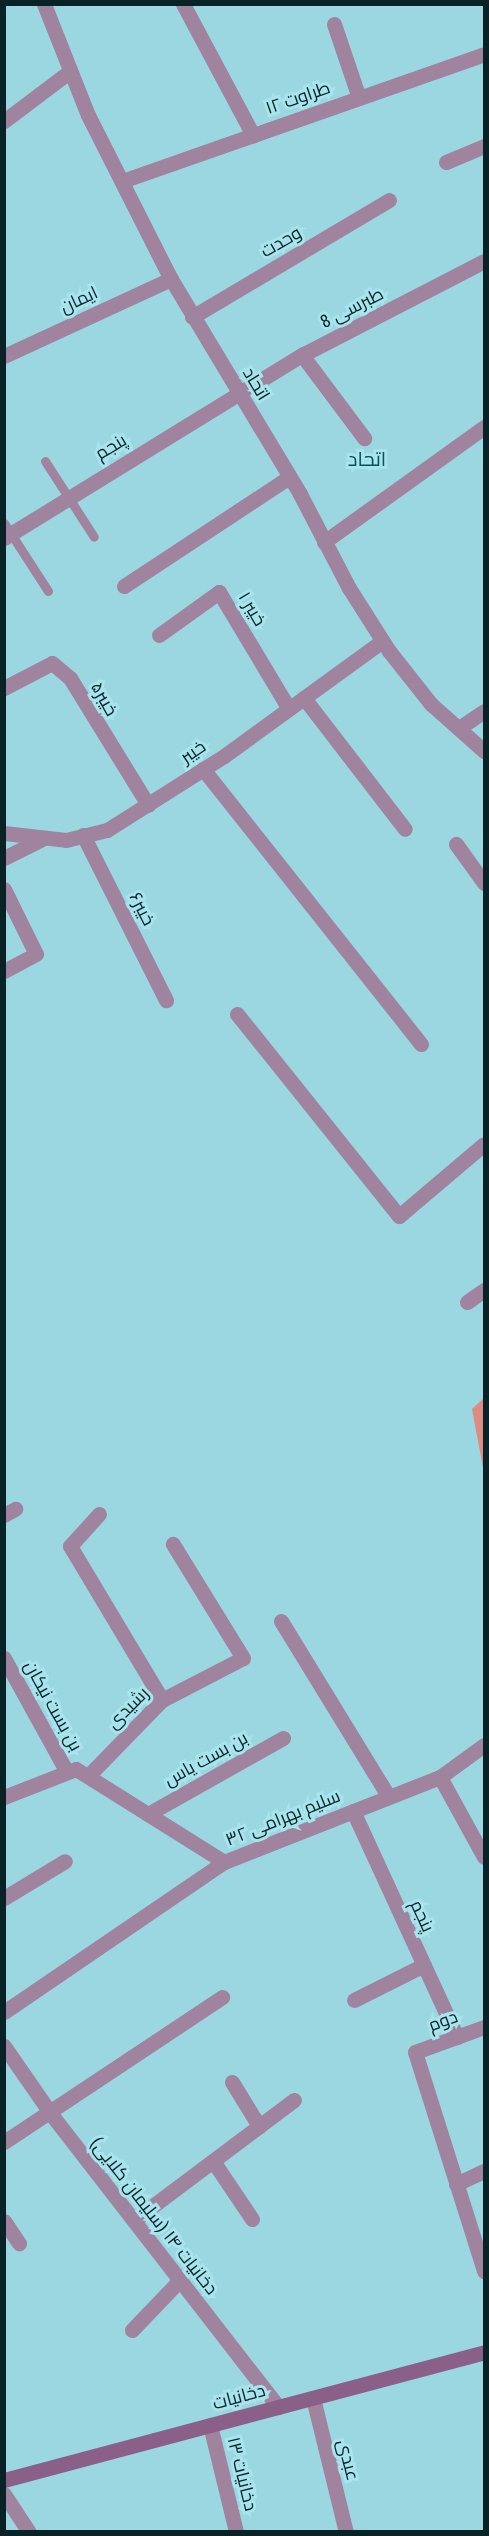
<!DOCTYPE html>
<meta charset="utf-8">
<style>
body{margin:0}
#map{position:relative;width:489px;height:2536px;overflow:hidden;background:#9bd7e0;font-family:"Roboto Condensed",Cairo,sans-serif}
div>[style]{position:absolute}
.green>*{inset:0;background:#de8c81}
.service>*{height:9px;margin:-4.5px;padding:0 4.5px;transform-origin:4.5px;border-radius:4.5px;background:#a0849f}
.minor>*{height:15px;margin:-7.5px;padding:0 7.5px;transform-origin:7.5px;border-radius:7.5px;background:#a0849f}
.secondary>*{height:15px;margin:-7.5px;padding:0 7.5px;transform-origin:7.5px;border-radius:7.5px;background:#8a6088}
span{translate:-50% -50%;white-space:nowrap;text-align:center;line-height:1.15;-webkit-text-stroke:6px #a7e4ee;paint-order:stroke}
.street-label{font-size:18px;color:#092225}
.neighbourhood-label{font-size:20px;color:#0d4f58}
.frame{position:absolute;inset:0;border:6px solid #092225;pointer-events:none}
</style>
<div id="map">
<div class="green">
<i style="clip-path:polygon(484px 1398px,484px 1473px,472px 1409px)"></i>
</div>
<div class="service">
<i style="left:45px;top:461px;width:90px;rotate:57.2deg"></i>
<i style="left:4px;top:523px;width:81px;rotate:57.1deg"></i>
</div>
<div class="minor">
<i style="left:44px;top:4px;width:119px;rotate:68.4deg"></i>
<i style="left:88px;top:115px;width:184px;rotate:63.2deg"></i>
<i style="left:171px;top:279px;width:251px;rotate:59deg"></i>
<i style="left:300px;top:494px;width:106px;rotate:62.5deg"></i>
<i style="left:349px;top:588px;width:75px;rotate:57.6deg"></i>
<i style="left:389px;top:651px;width:68px;rotate:51.6deg"></i>
<i style="left:431px;top:704px;width:71px;rotate:41.6deg"></i>
<i style="left:183px;top:4px;width:149px;rotate:61.9deg"></i>
<i style="left:334px;top:24px;width:78px;rotate:71.3deg"></i>
<i style="left:4px;top:121px;width:83px;rotate:-37.1deg"></i>
<i style="left:446px;top:162px;width:41px;rotate:-22.8deg"></i>
<i style="left:125px;top:180px;width:380px;rotate:-19.3deg"></i>
<i style="left:192px;top:317px;width:229px;rotate:-30.7deg"></i>
<i style="left:302px;top:355px;width:104px;rotate:53.2deg"></i>
<i style="left:4px;top:356px;width:184px;rotate:-24.8deg"></i>
<i style="left:4px;top:538px;width:350px;rotate:-31.6deg"></i>
<i style="left:302px;top:355px;width:205px;rotate:-27.3deg"></i>
<i style="left:324px;top:542px;width:197px;rotate:-35.7deg"></i>
<i style="left:124px;top:586px;width:198px;rotate:-33.4deg"></i>
<i style="left:159px;top:635px;width:74px;rotate:-35.6deg"></i>
<i style="left:219px;top:592px;width:136px;rotate:59.1deg"></i>
<i style="left:4px;top:688px;width:54px;rotate:-27.5deg"></i>
<i style="left:52px;top:663px;width:23px;rotate:40deg"></i>
<i style="left:70px;top:678px;width:149px;rotate:58.4deg"></i>
<i style="left:304px;top:698px;width:165px;rotate:52.4deg"></i>
<i style="left:459px;top:728px;width:30px;rotate:-34deg"></i>
<i style="left:203px;top:769px;width:351px;rotate:51.6deg"></i>
<i style="left:4px;top:833px;width:62px;rotate:6.4deg"></i>
<i style="left:66px;top:840px;width:42px;rotate:-13.7deg"></i>
<i style="left:107px;top:830px;width:138px;rotate:-32.3deg"></i>
<i style="left:224px;top:756px;width:195px;rotate:-36deg"></i>
<i style="left:83px;top:835px;width:185px;rotate:63.3deg"></i>
<i style="left:456px;top:844px;width:48px;rotate:54.3deg"></i>
<i style="left:4px;top:858px;width:42px;rotate:-26.6deg"></i>
<i style="left:4px;top:889px;width:72px;rotate:63.8deg"></i>
<i style="left:36px;top:954px;width:36px;rotate:152deg"></i>
<i style="left:237px;top:1014px;width:259px;rotate:51.3deg"></i>
<i style="left:399px;top:1216px;width:111px;rotate:-40.3deg"></i>
<i style="left:467px;top:1302px;width:21px;rotate:-35deg"></i>
<i style="left:99px;top:1514px;width:43px;rotate:132.2deg"></i>
<i style="left:70px;top:1546px;width:179px;rotate:59.1deg"></i>
<i style="left:4px;top:1515px;width:13px;rotate:-29deg"></i>
<i style="left:281px;top:1621px;width:206px;rotate:58.5deg"></i>
<i style="left:4px;top:1658px;width:130px;rotate:61.1deg"></i>
<i style="left:88px;top:1776px;width:106px;rotate:-45.8deg"></i>
<i style="left:162px;top:1700px;width:91px;rotate:-27.4deg"></i>
<i style="left:243px;top:1658px;width:134px;rotate:-121.6deg"></i>
<i style="left:440px;top:1777px;width:91px;rotate:61.2deg"></i>
<i style="left:4px;top:1797px;width:77px;rotate:-21.3deg"></i>
<i style="left:76px;top:1769px;width:175px;rotate:32.1deg"></i>
<i style="left:224px;top:1862px;width:232px;rotate:-21.5deg"></i>
<i style="left:440px;top:1777px;width:54px;rotate:-36deg"></i>
<i style="left:353px;top:1811px;width:249px;rotate:65.3deg"></i>
<i style="left:148px;top:1814px;width:155px;rotate:-29.4deg"></i>
<i style="left:4px;top:1898px;width:71px;rotate:-31.2deg"></i>
<i style="left:354px;top:2000px;width:78px;rotate:-26.6deg"></i>
<i style="left:4px;top:2012px;width:266px;rotate:-34.3deg"></i>
<i style="left:484px;top:2027px;width:73px;rotate:160.1deg"></i>
<i style="left:415px;top:2052px;width:230px;rotate:72.5deg"></i>
<i style="left:4px;top:2046px;width:83px;rotate:55.3deg"></i>
<i style="left:51px;top:2114px;width:371px;rotate:52.2deg"></i>
<i style="left:232px;top:2082px;width:52px;rotate:58.5deg"></i>
<i style="left:4px;top:2142px;width:262px;rotate:-33.6deg"></i>
<i style="left:213px;top:2161px;width:70px;rotate:56.1deg"></i>
<i style="left:456px;top:2184px;width:31px;rotate:-25deg"></i>
<i style="left:134px;top:2220px;width:200px;rotate:-36.9deg"></i>
<i style="left:4px;top:2221px;width:27px;rotate:56deg"></i>
<i style="left:132px;top:2330px;width:68px;rotate:-46.2deg"></i>
<i style="left:313px;top:2398px;width:138px;rotate:76.2deg"></i>
<i style="left:210px;top:2425px;width:110px;rotate:76.3deg"></i>
<i style="left:4px;top:2494px;width:45px;rotate:56.7deg"></i>
</div>
<div class="secondary">
<i style="left:4px;top:2480px;width:497px;rotate:-14.9deg"></i>
</div>
<div class="street-label">
<span style="left:298px;top:98px;rotate:-19deg">طراوت ۱۲</span>
<span style="left:281px;top:242px;rotate:-30deg">وحدت</span>
<span style="left:79px;top:300px;rotate:-25deg">ایمان</span>
<span style="left:352px;top:308px;rotate:-27deg">طبرسی 8</span>
<span style="left:256px;top:384px;rotate:59deg">اتحاد</span>
<span style="left:111px;top:447px;rotate:-31deg">پنجم</span>
<span style="left:252px;top:609px;rotate:59deg">خیبر ۱</span>
<span style="left:104px;top:699px;rotate:60deg">خیبر۵</span>
<span style="left:193px;top:752px;rotate:-34deg">خیبر</span>
<span style="left:142px;top:909px;rotate:63deg">خیبر۶</span>
<span style="left:53px;top:1706px;rotate:61deg">بن بست نیکان</span>
<span style="left:128px;top:1708px;rotate:-45deg">رشیدی</span>
<span style="left:206px;top:1759px;rotate:-29deg">بن بست یاس</span>
<span style="left:283px;top:1818px;rotate:-22deg">سلیم بهرامی ۳۲</span>
<span style="left:422px;top:1916px;rotate:65deg">پنجم</span>
<span style="left:443px;top:2021px;rotate:-20deg">دوم</span>
<span style="left:154px;top:2216px;rotate:52deg">دخانیات ۱۴ (سلیمان کلایی)</span>
<span style="left:239px;top:2397px;rotate:-15deg">دخانیات</span>
<span style="left:348px;top:2460px;rotate:76deg">عبدی</span>
<span style="left:242px;top:2474px;rotate:76deg">دخانیات ۱۳</span>
</div>
<div class="neighbourhood-label">
<span style="left:367px;top:459px">اتحاد</span>
</div>
<div class="frame"></div>
</div>
